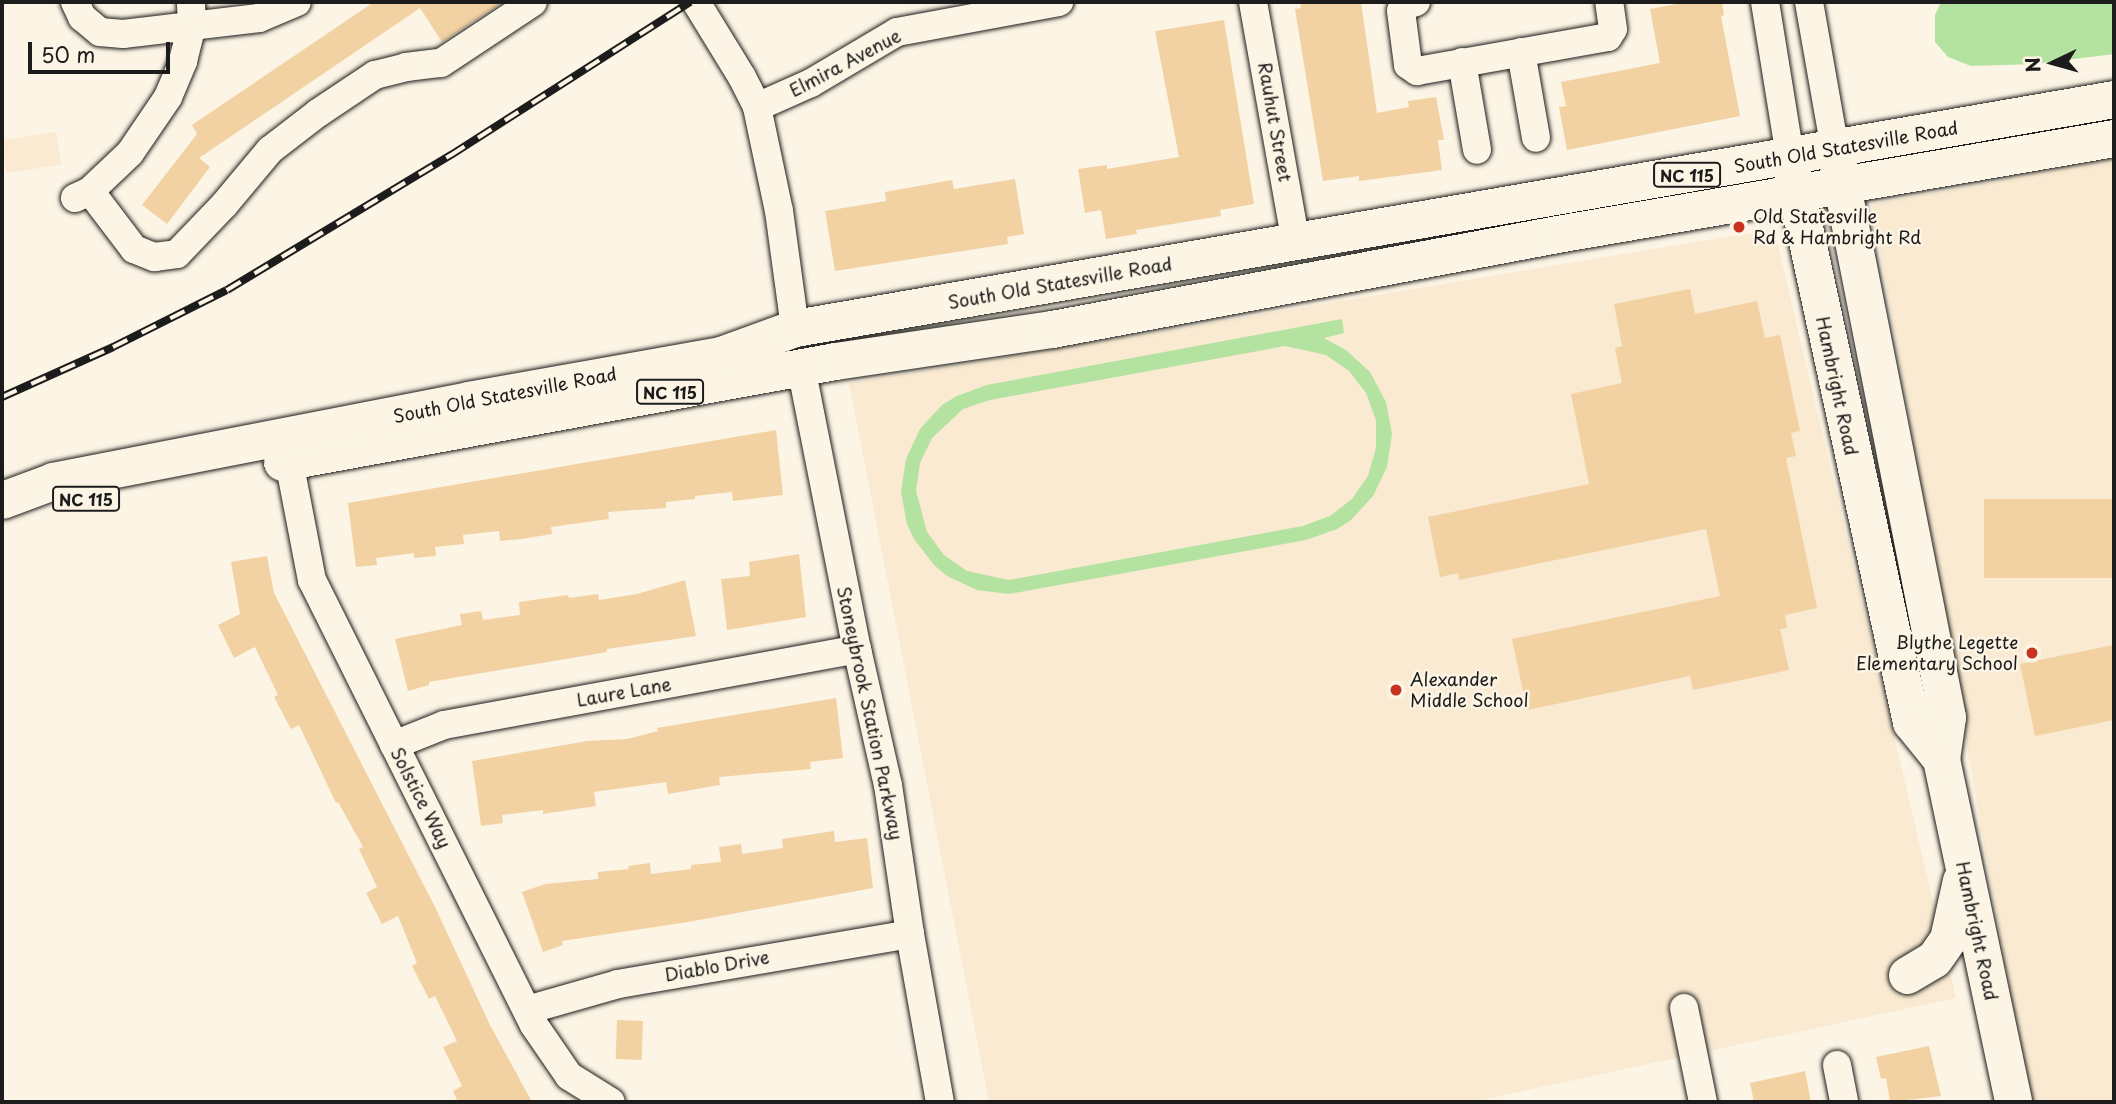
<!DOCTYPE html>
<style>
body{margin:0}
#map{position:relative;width:2116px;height:1104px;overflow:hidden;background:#fcf5e5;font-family:"Playpen Sans",sans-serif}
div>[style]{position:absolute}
.built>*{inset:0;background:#f9ead1;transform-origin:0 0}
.green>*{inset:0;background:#b3e2a1}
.building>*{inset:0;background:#f2d1a3;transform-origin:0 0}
.roads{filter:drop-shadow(0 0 2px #1c1c1c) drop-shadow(0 0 2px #1c1c1c)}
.minor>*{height:28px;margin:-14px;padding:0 14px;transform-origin:14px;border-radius:14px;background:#fcf5e5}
.major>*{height:37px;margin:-18.5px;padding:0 18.5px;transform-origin:18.5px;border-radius:18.5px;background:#fcf5e5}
.rail>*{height:8px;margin-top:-4px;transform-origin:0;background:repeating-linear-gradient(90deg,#fcf5e5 0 16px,#1c1c1c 0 32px);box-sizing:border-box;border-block:2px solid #1c1c1c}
.dots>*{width:19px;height:19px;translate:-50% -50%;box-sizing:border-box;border:4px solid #fcf5e5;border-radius:50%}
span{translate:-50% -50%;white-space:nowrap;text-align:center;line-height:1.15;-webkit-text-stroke:5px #fcf5e5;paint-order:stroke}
.shield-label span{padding:2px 5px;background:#fcf5e5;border:2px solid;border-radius:5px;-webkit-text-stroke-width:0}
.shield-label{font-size:16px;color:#1c1c1c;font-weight:700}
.street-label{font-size:18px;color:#1c1c1c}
.poi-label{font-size:18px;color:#1c1c1c}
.left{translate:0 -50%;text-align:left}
.right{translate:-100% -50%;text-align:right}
.frame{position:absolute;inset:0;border:4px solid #1c1c1c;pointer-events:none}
.north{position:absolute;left:2018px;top:28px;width:70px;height:70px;-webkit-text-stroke:5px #fcf5e5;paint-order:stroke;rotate:265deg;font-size:19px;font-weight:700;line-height:28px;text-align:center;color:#1c1c1c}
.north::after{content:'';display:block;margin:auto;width:24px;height:32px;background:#1c1c1c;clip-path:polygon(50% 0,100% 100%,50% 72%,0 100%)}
.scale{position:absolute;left:28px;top:42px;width:142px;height:32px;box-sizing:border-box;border:4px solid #1c1c1c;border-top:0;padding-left:9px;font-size:21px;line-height:24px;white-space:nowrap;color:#1c1c1c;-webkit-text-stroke:5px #fcf5e5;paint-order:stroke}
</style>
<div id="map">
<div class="built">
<i style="left:56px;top:132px;width:33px;height:55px;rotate:81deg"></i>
<i style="clip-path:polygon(2114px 159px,2114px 1102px,2029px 1102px,1872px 204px)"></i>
<i style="clip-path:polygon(1774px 229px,1956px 998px,1472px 1102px,989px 1102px,849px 383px)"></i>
</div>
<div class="green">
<i style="clip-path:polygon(1941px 2px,2114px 2px,2114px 54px,2034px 64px,1971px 66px,1948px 57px,1935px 42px,1935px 15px)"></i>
<i style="clip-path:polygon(evenodd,1342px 319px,1344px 333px,1324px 338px,1346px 350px,1370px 372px,1386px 402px,1392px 434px,1387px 467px,1373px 496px,1351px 520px,1337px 529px,1306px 540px,1009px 594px,977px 590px,947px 576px,934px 565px,914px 539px,907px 524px,901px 492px,906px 459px,920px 429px,942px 405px,957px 396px,987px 385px,1342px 319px,1285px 346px,1326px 355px,1349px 371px,1366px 393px,1376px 420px,1376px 448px,1368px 476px,1352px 499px,1330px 516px,1303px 526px,1009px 580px,967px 571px,944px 555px,927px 532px,916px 491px,920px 463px,932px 438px,963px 409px,990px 400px,1285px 346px)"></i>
</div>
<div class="building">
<i style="clip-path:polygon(374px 2px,503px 2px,442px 42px,420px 8px,199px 158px,210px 167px,167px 224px,142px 205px,197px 134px,192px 125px)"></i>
<i style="clip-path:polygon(1300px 2px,1361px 2px,1377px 113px,1409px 107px,1408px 101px,1436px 97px,1444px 140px,1438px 140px,1442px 170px,1359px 181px,1359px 176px,1323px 181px,1295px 9px,1301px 8px)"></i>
<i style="clip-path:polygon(1687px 2px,1722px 2px,1724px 15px,1721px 16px,1740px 116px,1567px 150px,1559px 107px,1566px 106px,1561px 82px,1660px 63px,1650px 9px)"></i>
<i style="clip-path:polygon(1224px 20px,1254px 204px,1220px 210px,1221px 216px,1136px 230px,1137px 234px,1106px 239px,1101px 210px,1085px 213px,1078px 169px,1107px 165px,1107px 169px,1179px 157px,1155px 31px)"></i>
<i style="clip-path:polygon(1015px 179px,1024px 234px,1007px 237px,1008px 244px,835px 271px,825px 211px,886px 201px,885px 192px,952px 180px,954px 189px)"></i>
<i style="clip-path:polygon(1690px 289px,1695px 314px,1757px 301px,1765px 338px,1780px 335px,1800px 431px,1791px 433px,1796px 456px,1786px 458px,1817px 608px,1785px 615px,1787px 628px,1780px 629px,1789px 670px,1693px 690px,1690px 676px,1527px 710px,1512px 639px,1720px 596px,1706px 529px,1459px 580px,1458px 573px,1440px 577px,1428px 517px,1589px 484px,1571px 394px,1622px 383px,1615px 348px,1622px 346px,1614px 304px)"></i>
<i style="clip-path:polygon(776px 430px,783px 495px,733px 501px,732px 492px,695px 496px,695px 499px,666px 502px,666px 508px,608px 512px,609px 519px,551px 527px,552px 534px,522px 539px,500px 541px,499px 531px,463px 535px,464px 544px,435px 547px,436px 556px,414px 558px,414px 553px,376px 558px,377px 565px,356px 567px,348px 503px)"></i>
<i style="left:2114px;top:499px;width:79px;height:130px;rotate:90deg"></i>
<i style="clip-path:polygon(799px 554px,806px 617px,727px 630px,721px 579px,750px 576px,749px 562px)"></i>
<i style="clip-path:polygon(267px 556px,274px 593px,436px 909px,490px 1025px,532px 1102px,458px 1102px,453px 1091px,462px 1086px,443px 1047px,457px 1041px,435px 996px,429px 999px,412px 966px,417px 963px,398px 916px,382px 924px,366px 893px,377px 887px,359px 849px,363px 847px,338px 802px,336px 803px,299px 725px,291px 729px,274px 697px,278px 695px,255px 647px,234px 658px,218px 625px,240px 614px,231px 562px)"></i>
<i style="clip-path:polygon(685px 580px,696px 636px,607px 649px,607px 652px,429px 682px,429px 685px,408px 691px,395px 639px,462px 625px,460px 614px,481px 611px,483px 620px,520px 615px,519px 602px,568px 595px,569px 598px,598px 594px,599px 600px,637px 594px)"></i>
<i style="clip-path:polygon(2114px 645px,2114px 720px,2035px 736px,2020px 664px)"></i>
<i style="clip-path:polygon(836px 698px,843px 758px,810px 762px,811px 769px,719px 777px,720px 785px,668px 794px,666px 782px,594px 792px,596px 806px,543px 814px,543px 810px,502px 815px,503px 823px,481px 826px,472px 761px,587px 741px,627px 739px,658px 731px,657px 728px)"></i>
<i style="clip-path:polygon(834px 831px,835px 842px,867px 838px,873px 888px,688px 922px,562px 941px,563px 945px,543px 952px,522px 892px,545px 884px,598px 879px,598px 872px,629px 869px,628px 866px,650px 863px,651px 874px,691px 869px,691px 865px,721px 862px,719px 847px,741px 844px,742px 854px,783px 848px,782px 839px)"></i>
<i style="left:617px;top:1020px;width:26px;height:39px;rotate:2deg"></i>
<i style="clip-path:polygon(1929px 1046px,1941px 1096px,1890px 1102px,1886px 1078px,1881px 1079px,1876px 1057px)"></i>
<i style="clip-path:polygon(1805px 1071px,1811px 1102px,1754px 1102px,1750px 1083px)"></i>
</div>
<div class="roads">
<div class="minor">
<i style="left:75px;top:2px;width:17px;rotate:65deg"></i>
<i style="left:82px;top:17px;width:23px;rotate:40deg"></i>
<i style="left:100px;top:32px;width:23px;rotate:5deg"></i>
<i style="left:123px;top:34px;width:137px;rotate:-6.7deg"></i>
<i style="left:259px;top:18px;width:41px;rotate:-22.8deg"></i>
<i style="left:696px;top:2px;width:88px;rotate:58.5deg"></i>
<i style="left:742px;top:77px;width:34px;rotate:63deg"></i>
<i style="left:757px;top:107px;width:106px;rotate:78.1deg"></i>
<i style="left:779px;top:211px;width:118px;rotate:82.2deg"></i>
<i style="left:1253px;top:2px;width:245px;rotate:79.9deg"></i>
<i style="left:1416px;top:2px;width:14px;rotate:163deg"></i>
<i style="left:1403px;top:6px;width:5px;rotate:112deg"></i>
<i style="left:1401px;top:11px;width:54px;rotate:82.6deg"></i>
<i style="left:1408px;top:65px;width:11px;rotate:34deg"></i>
<i style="left:1417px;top:71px;width:194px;rotate:-10.1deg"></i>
<i style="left:1608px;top:37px;width:9px;rotate:-58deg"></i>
<i style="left:1613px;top:29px;width:27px;rotate:-98deg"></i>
<i style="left:1765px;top:2px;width:157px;rotate:80.8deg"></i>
<i style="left:1809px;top:2px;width:149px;rotate:80deg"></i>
<i style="left:1521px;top:52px;width:87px;rotate:80.1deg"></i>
<i style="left:1462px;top:62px;width:89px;rotate:80.3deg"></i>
<i style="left:757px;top:107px;width:59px;rotate:-24deg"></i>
<i style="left:811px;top:83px;width:100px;rotate:-30.7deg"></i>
<i style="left:897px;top:32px;width:165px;rotate:-10.5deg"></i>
<i style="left:90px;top:191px;width:73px;rotate:52.8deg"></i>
<i style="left:134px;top:249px;width:22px;rotate:22deg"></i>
<i style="left:154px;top:257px;width:23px;rotate:-7deg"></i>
<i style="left:177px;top:254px;width:68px;rotate:-46.2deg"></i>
<i style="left:224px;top:205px;width:72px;rotate:-50.1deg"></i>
<i style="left:270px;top:150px;width:61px;rotate:-37.6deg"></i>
<i style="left:318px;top:113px;width:69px;rotate:-33.7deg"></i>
<i style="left:375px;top:75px;width:32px;rotate:-14deg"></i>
<i style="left:406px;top:67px;width:35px;rotate:-7deg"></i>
<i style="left:441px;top:63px;width:110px;rotate:-33.5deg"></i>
<i style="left:75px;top:198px;width:17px;rotate:-25deg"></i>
<i style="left:90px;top:191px;width:55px;rotate:-43.5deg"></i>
<i style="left:130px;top:153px;width:68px;rotate:-55.8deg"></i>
<i style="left:168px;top:97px;width:39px;rotate:-67deg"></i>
<i style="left:183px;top:61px;width:38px;rotate:-76deg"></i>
<i style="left:192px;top:24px;width:22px;rotate:-93deg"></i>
<i style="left:801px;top:367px;width:288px;rotate:78.8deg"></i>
<i style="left:857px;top:649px;width:139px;rotate:77.2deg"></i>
<i style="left:888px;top:785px;width:151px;rotate:81.6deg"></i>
<i style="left:910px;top:934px;width:171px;rotate:79.9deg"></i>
<i style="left:289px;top:461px;width:121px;rotate:79.1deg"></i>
<i style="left:312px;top:580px;width:497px;rotate:63.5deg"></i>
<i style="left:534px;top:1025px;width:62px;rotate:55.5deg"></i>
<i style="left:569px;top:1076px;width:49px;rotate:31.8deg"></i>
<i style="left:394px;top:745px;width:54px;rotate:-21.8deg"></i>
<i style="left:444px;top:725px;width:420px;rotate:-10.4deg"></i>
<i style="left:1684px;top:1008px;width:96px;rotate:78.6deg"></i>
<i style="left:527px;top:1010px;width:95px;rotate:-15.9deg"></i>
<i style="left:618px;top:984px;width:296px;rotate:-9.7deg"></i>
<i style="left:1837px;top:1065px;width:38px;rotate:79deg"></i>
</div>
<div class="major">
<i style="left:1837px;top:160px;width:568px;rotate:78.83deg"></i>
<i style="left:1947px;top:717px;width:42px;rotate:98.1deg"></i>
<i style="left:1941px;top:759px;width:350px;rotate:78.1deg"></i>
<i style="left:1791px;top:167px;width:568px;rotate:77.8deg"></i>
<i style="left:1911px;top:722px;width:48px;rotate:51deg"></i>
<i style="left:282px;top:462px;width:562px;rotate:-10.35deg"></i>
<i style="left:835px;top:361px;width:219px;rotate:-8.4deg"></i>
<i style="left:1052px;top:329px;width:514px;rotate:-10.65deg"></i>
<i style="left:1557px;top:234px;width:565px;rotate:-9.78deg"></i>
<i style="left:2px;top:500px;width:54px;rotate:-20.4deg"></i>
<i style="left:53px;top:481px;width:423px;rotate:-11deg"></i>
<i style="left:468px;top:400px;width:257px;rotate:-10.1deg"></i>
<i style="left:721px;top:355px;width:79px;rotate:-20deg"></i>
<i style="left:795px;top:328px;width:1339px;rotate:-9.85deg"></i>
<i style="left:1907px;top:975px;width:31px;rotate:-31deg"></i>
<i style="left:1934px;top:959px;width:24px;rotate:-55deg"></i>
<i style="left:1948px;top:939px;width:60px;rotate:-77.6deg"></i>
</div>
</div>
<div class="rail">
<i style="left:2px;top:397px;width:122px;rotate:-24.2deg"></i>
<i style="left:113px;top:347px;width:127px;rotate:-26.6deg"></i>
<i style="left:227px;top:290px;width:262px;rotate:-31.1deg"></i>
<i style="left:451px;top:155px;width:284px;rotate:-32.6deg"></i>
</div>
<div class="dots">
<i style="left:1739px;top:227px;background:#c8321e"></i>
<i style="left:2032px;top:653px;background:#c8321e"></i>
<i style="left:1396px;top:690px;background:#c8321e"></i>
</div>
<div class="shield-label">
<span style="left:1687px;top:175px">NC 115</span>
<span style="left:670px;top:392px">NC 115</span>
<span style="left:86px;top:499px">NC 115</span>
</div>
<div class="street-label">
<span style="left:845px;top:63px;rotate:-28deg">Elmira Avenue</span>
<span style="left:1275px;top:122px;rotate:80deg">Rauhut Street</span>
<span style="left:1846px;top:147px;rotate:-10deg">South Old Statesville Road</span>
<span style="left:1060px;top:283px;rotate:-10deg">South Old Statesville Road</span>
<span style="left:1837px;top:386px;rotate:78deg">Hambright Road</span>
<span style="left:505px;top:395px;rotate:-11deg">South Old Statesville Road</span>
<span style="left:624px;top:692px;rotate:-10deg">Laure Lane</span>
<span style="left:870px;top:713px;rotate:78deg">Stoneybrook Station Parkway</span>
<span style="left:421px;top:798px;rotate:63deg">Solstice Way</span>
<span style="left:1977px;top:931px;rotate:78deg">Hambright Road</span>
<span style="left:717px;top:966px;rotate:-10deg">Diablo Drive</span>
</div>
<div class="poi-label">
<span class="left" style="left:1753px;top:227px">Old Statesville<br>Rd &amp; Hambright Rd</span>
<span class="right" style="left:2018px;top:653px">Blythe Legette<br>Elementary School</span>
<span class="left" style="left:1410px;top:690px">Alexander<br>Middle School</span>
</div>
<div class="frame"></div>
<div class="north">N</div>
<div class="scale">50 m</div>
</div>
